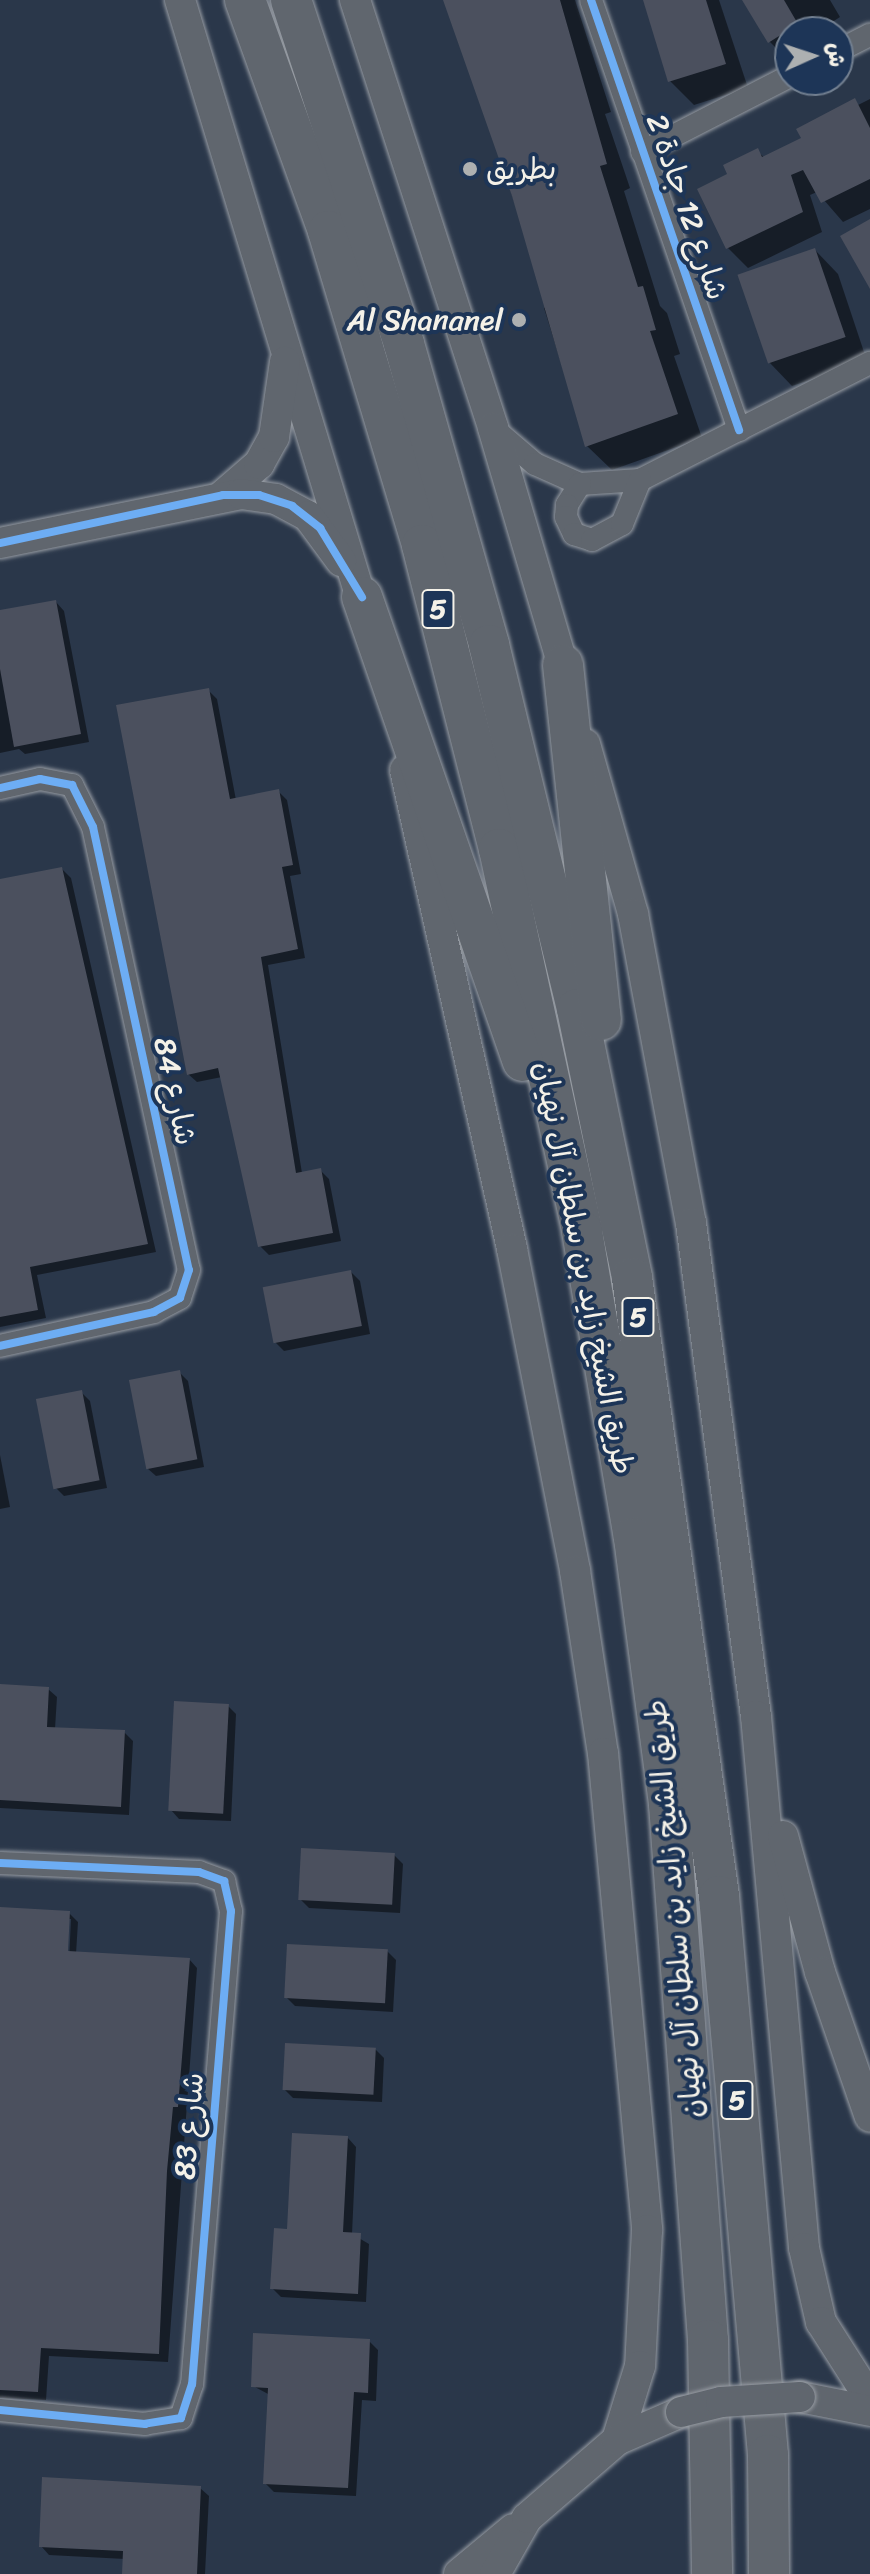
<!DOCTYPE html>
<meta charset="utf-8">
<style>
body{margin:0}
#map{position:relative;width:870px;height:2574px;overflow:hidden;background:#2a374a;font-family:Sriracha,"Playpen Sans Arabic",sans-serif}
div>[style]{position:absolute}
.shadow>*{inset:0;background:#0007}
.building>*{inset:0;background:#4b505e;transform-origin:0 0}
.roads{filter:drop-shadow(0 0 2px #979ca3) drop-shadow(0 0 2px #979ca3)}
.street>*{height:22px;margin:-11px;padding:0 11px;transform-origin:11px;border-radius:11px;background:#60666e}
.secondary>*{height:30px;margin:-15px;padding:0 15px;transform-origin:15px;border-radius:15px;background:#60666e}
.highway>*{height:40px;margin:-20px;padding:0 20px;transform-origin:20px;border-radius:20px;background:#60666e}
.bridges{filter:drop-shadow(0 0 2px #979ca3) drop-shadow(0 0 2px #979ca3)}
.secondary-bridge>*{height:30px;margin:-15px;padding:0 15px;transform-origin:15px;border-radius:15px;background:#60666e}
.cycleway>*{height:8px;margin:-4px;padding:0 4px;transform-origin:4px;border-radius:4px;background:#6dadf4}
.dots>*{width:22px;height:22px;translate:-50% -50%;box-sizing:border-box;border:4px solid #1d3557;border-radius:50%}
span{translate:-50% -50%;white-space:nowrap;text-align:center;line-height:1.15;-webkit-text-stroke:8px #1d3557;paint-order:stroke}
.shield-label span{padding:2px 6px;background:#1d3557;border:2px solid;border-radius:6px;-webkit-text-stroke-width:0}
.shield-label{font-size:28px;color:#f4f1e8;font-weight:700}
.poi-label{font-size:30px;color:#f4f1e8}
.left{translate:0 -50%;text-align:left}
.right{translate:-100% -50%;text-align:right}
.street-label{font-size:30px;color:#f4f1e8}
.north{position:absolute;left:774px;top:16px;width:80px;height:80px;box-sizing:border-box;background:#1d3557;border:2px solid #738091;border-radius:50%;rotate:87deg;font-size:22px;font-weight:700;line-height:32px;text-align:center;color:#f4f1e8}
.north::after{content:'';display:block;margin:auto;width:28px;height:36px;background:#adb0b1;clip-path:polygon(50% 0,100% 100%,50% 72%,0 100%)}
</style>
<div id="map">
<div class="shadow">
<i style="clip-path:polygon(447px 0,575px 0,611px 112px,605px 114px,630px 188px,624px 191px,660px 306px,667px 313px,680px 354px,674px 356px,702px 438px,612px 470px,587px 446px,544px 308px,549px 306px)"></i>
<i style="clip-path:polygon(645px 0,719px 0,748px 88px,694px 105px,670px 81px)"></i>
<i style="clip-path:polygon(745px 0,830px 0,840px 17px,817px 32px,790px 32px,790px 62px,770px 42px)"></i>
<i style="clip-path:polygon(870px 99px,870px 209px,843px 222px,817px 192px,810px 195px,822px 232px,748px 268px,728px 248px,699px 190px,730px 175px,757px 151px,765px 158px,803px 138px,854px 101px,858px 105px)"></i>
<i style="clip-path:polygon(815px 250px,838px 274px,867px 361px,792px 386px,769px 362px)"></i>
<i style="clip-path:polygon(56px 602px,64px 611px,89px 742px,25px 754px,19px 749px,0 753px,0 613px)"></i>
<i style="clip-path:polygon(208px 690px,217px 699px,236px 800px,278px 791px,287px 800px,301px 874px,290px 876px,305px 958px,268px 965px,302px 1173px,320px 1170px,329px 1179px,341px 1241px,269px 1255px,260px 1246px,222px 1077px,197px 1082px,188px 1074px)"></i>
<i style="clip-path:polygon(62px 869px,71px 878px,156px 1252px,37px 1275px,46px 1318px,0 1327px,0 881px)"></i>
<i style="clip-path:polygon(351px 1272px,360px 1281px,370px 1334px,284px 1351px,275px 1342px)"></i>
<i style="clip-path:polygon(179px 1372px,188px 1381px,204px 1467px,156px 1476px,147px 1468px)"></i>
<i style="clip-path:polygon(81px 1392px,90px 1401px,107px 1488px,64px 1496px,55px 1487px)"></i>
<i style="clip-path:polygon(0 1455px,10px 1507px,0 1509px)"></i>
<i style="clip-path:polygon(0 1686px,48px 1689px,57px 1697px,55px 1729px,124px 1732px,133px 1741px,129px 1815px,0 1808px)"></i>
<i style="clip-path:polygon(228px 1706px,236px 1714px,231px 1821px,179px 1819px,171px 1810px)"></i>
<i style="clip-path:polygon(394px 1855px,403px 1864px,400px 1913px,309px 1908px,300px 1899px)"></i>
<i style="clip-path:polygon(evenodd,0 1909px,69px 1913px,78px 1922px,76px 1954px,189px 1959px,197px 1968px,168px 2362px,49px 2356px,46px 2400px,0 2398px,0 1909px,67px 1919px,71px 1919px,69px 1961px,65px 1961px,67px 1919px)"></i>
<i style="clip-path:polygon(387px 1951px,396px 1960px,393px 2012px,295px 2006px,287px 1998px)"></i>
<i style="clip-path:polygon(375px 2049px,384px 2058px,382px 2102px,293px 2098px,284px 2089px)"></i>
<i style="clip-path:polygon(348px 2138px,356px 2147px,352px 2234px,369px 2244px,366px 2302px,281px 2297px,273px 2289px,289px 2231px)"></i>
<i style="clip-path:polygon(369px 2341px,378px 2350px,376px 2401px,362px 2400px,356px 2496px,274px 2492px,265px 2483px,270px 2395px,253px 2386px)"></i>
<i style="clip-path:polygon(200px 2488px,209px 2496px,205px 2574px,124px 2574px,125px 2559px,49px 2555px,41px 2546px)"></i>
</div>
<div class="building">
<i style="clip-path:polygon(443px 0,560px 0,607px 164px,600px 166px,638px 287px,643px 286px,656px 330px,650px 331px,678px 414px,585px 447px,512px 196px)"></i>
<i style="clip-path:polygon(643px 0,706px 0,726px 64px,668px 82px)"></i>
<i style="clip-path:polygon(742px 0,784px 0,798px 24px,768px 43px)"></i>
<i style="clip-path:polygon(855px 98px,870px 128px,870px 179px,821px 203px,803px 170px,791px 175px,803px 212px,726px 249px,697px 189px,727px 174px,723px 165px,758px 148px,762px 157px,801px 138px,796px 129px)"></i>
<i style="clip-path:polygon(870px 219px,870px 289px,840px 236px)"></i>
<i style="left:815px;top:248px;width:94px;height:82px;rotate:71deg"></i>
<i style="clip-path:polygon(56px 600px,81px 734px,14px 747px,0 669px,0 610px)"></i>
<i style="clip-path:polygon(209px 688px,230px 799px,279px 789px,293px 865px,282px 867px,298px 949px,261px 957px,296px 1173px,321px 1168px,333px 1233px,258px 1247px,218px 1068px,187px 1075px,116px 705px)"></i>
<i style="clip-path:polygon(62px 867px,148px 1244px,30px 1267px,38px 1310px,0 1317px,0 879px)"></i>
<i style="left:351px;top:1270px;width:57px;height:90px;rotate:79deg"></i>
<i style="left:180px;top:1370px;width:91px;height:52px;rotate:79deg"></i>
<i style="left:82px;top:1390px;width:92px;height:47px;rotate:79deg"></i>
<i style="clip-path:polygon(0 1684px,49px 1687px,47px 1727px,125px 1730px,121px 1807px,0 1800px)"></i>
<i style="left:174px;top:1701px;width:55px;height:110px;rotate:3deg"></i>
<i style="left:301px;top:1848px;width:94px;height:52px;rotate:3deg"></i>
<i style="clip-path:polygon(0 1907px,70px 1911px,68px 1951px,190px 1958px,178px 2107px,173px 2107px,167px 2171px,159px 2354px,41px 2348px,38px 2392px,0 2390px)"></i>
<i style="left:287px;top:1944px;width:101px;height:54px;rotate:3deg"></i>
<i style="left:285px;top:2043px;width:91px;height:47px;rotate:3deg"></i>
<i style="clip-path:polygon(292px 2133px,348px 2136px,343px 2232px,361px 2233px,358px 2294px,270px 2289px,274px 2228px,287px 2229px)"></i>
<i style="clip-path:polygon(253px 2333px,370px 2339px,368px 2393px,354px 2392px,348px 2488px,263px 2484px,268px 2388px,251px 2387px)"></i>
<i style="clip-path:polygon(42px 2477px,201px 2486px,197px 2574px,122px 2574px,123px 2551px,39px 2547px)"></i>
</div>
<div class="roads">
<div class="street">
<i style="left:591px;top:0;width:455px;rotate:71deg"></i>
<i style="left:838px;top:51px;width:36px;rotate:-27deg"></i>
<i style="left:642px;top:152px;width:166px;rotate:-27.2deg"></i>
<i style="left:493px;top:428px;width:55px;rotate:40.6deg"></i>
<i style="left:535px;top:464px;width:49px;rotate:24deg"></i>
<i style="left:580px;top:484px;width:60px;rotate:-3.8deg"></i>
<i style="left:640px;top:480px;width:258px;rotate:-27deg"></i>
<i style="left:580px;top:484px;width:25px;rotate:122deg"></i>
<i style="left:567px;top:505px;width:12px;rotate:95deg"></i>
<i style="left:566px;top:517px;width:19px;rotate:65deg"></i>
<i style="left:574px;top:534px;width:19px;rotate:18deg"></i>
<i style="left:592px;top:540px;width:34px;rotate:-28deg"></i>
<i style="left:622px;top:524px;width:48px;rotate:-67.8deg"></i>
<i style="left:0;top:788px;width:41px;rotate:-12.7deg"></i>
<i style="left:40px;top:779px;width:33px;rotate:11deg"></i>
<i style="left:72px;top:785px;width:47px;rotate:63.4deg"></i>
<i style="left:93px;top:827px;width:453px;rotate:77.8deg"></i>
<i style="left:189px;top:1270px;width:29px;rotate:108deg"></i>
<i style="left:180px;top:1298px;width:30px;rotate:152deg"></i>
<i style="left:154px;top:1312px;width:158px;rotate:167.6deg"></i>
<i style="left:0;top:1863px;width:199px;rotate:2.6deg"></i>
<i style="left:199px;top:1872px;width:27px;rotate:20deg"></i>
<i style="left:224px;top:1881px;width:31px;rotate:77deg"></i>
<i style="left:231px;top:1911px;width:475px;rotate:94.7deg"></i>
<i style="left:192px;top:2384px;width:36px;rotate:108deg"></i>
<i style="left:181px;top:2418px;width:36px;rotate:171deg"></i>
<i style="left:145px;top:2424px;width:146px;rotate:-174.5deg"></i>
</div>
<div class="secondary">
<i style="left:180px;top:0;width:646px;rotate:73.16deg"></i>
<i style="left:355px;top:0;width:450px;rotate:72.1deg"></i>
<i style="left:493px;top:428px;width:269px;rotate:73.6deg"></i>
<i style="left:223px;top:495px;width:48px;rotate:-40.7deg"></i>
<i style="left:259px;top:464px;width:31px;rotate:-61deg"></i>
<i style="left:274px;top:437px;width:76px;rotate:-81.7deg"></i>
<i style="left:0;top:543px;width:246px;rotate:-11.5deg"></i>
<i style="left:241px;top:494px;width:35px;rotate:8deg"></i>
<i style="left:276px;top:499px;width:36px;rotate:28deg"></i>
<i style="left:308px;top:516px;width:56px;rotate:53.7deg"></i>
<i style="left:585px;top:744px;width:177px;rotate:74.2deg"></i>
<i style="left:633px;top:914px;width:314px;rotate:79.4deg"></i>
<i style="left:691px;top:1223px;width:497px;rotate:82.5deg"></i>
<i style="left:756px;top:1716px;width:534px;rotate:84.84deg"></i>
<i style="left:804px;top:2248px;width:76px;rotate:77.1deg"></i>
<i style="left:821px;top:2322px;width:91px;rotate:57.5deg"></i>
<i style="left:405px;top:770px;width:491px;rotate:77.4deg"></i>
<i style="left:512px;top:1249px;width:328px;rotate:78.9deg"></i>
<i style="left:575px;top:1571px;width:184px;rotate:81.3deg"></i>
<i style="left:603px;top:1753px;width:479px;rotate:84.7deg"></i>
<i style="left:647px;top:2230px;width:136px;rotate:92.9deg"></i>
<i style="left:640px;top:2366px;width:77px;rotate:107.3deg"></i>
<i style="left:783px;top:1836px;width:141px;rotate:74.8deg"></i>
<i style="left:820px;top:1972px;width:153px;rotate:71deg"></i>
<i style="left:800px;top:2397px;width:71px;rotate:11.3deg"></i>
<i style="left:459px;top:2574px;width:70px;rotate:-39.8deg"></i>
<i style="left:495px;top:2574px;width:64px;rotate:-60.3deg"></i>
<i style="left:527px;top:2518px;width:119px;rotate:-40.9deg"></i>
<i style="left:617px;top:2440px;width:70px;rotate:-23.6deg"></i>
</div>
<div class="highway">
<i style="left:245px;top:0;width:245px;rotate:70.2deg"></i>
<i style="left:328px;top:231px;width:328px;rotate:73.3deg"></i>
<i style="left:422px;top:545px;width:314px;rotate:75.8deg"></i>
<i style="left:499px;top:849px;width:391px;rotate:77.7deg"></i>
<i style="left:582px;top:1231px;width:311px;rotate:80.4deg"></i>
<i style="left:634px;top:1538px;width:268px;rotate:82.5deg"></i>
<i style="left:669px;top:1804px;width:537px;rotate:85.84deg"></i>
<i style="left:708px;top:2340px;width:234px;rotate:89deg"></i>
<i style="left:291px;top:0;width:362px;rotate:71.8deg"></i>
<i style="left:404px;top:344px;width:313px;rotate:74.2deg"></i>
<i style="left:489px;top:645px;width:374px;rotate:76.4deg"></i>
<i style="left:577px;top:1009px;width:275px;rotate:78.4deg"></i>
<i style="left:632px;top:1278px;width:624px;rotate:81.99deg"></i>
<i style="left:719px;top:1896px;width:561px;rotate:84.99deg"></i>
<i style="left:768px;top:2455px;width:119px;rotate:89.5deg"></i>
<i style="left:362px;top:597px;width:491px;rotate:70.9deg"></i>
<i style="left:563px;top:665px;width:357px;rotate:83.9deg"></i>
</div>
</div>
<div class="bridges">
<div class="secondary-bridge">
<i style="left:681px;top:2412px;width:41px;rotate:-14deg"></i>
<i style="left:721px;top:2402px;width:79px;rotate:-3.6deg"></i>
</div>
</div>
<div class="cycleway">
<i style="left:591px;top:0;width:455px;rotate:71deg"></i>
<i style="left:0;top:543px;width:228px;rotate:-12.1deg"></i>
<i style="left:223px;top:495px;width:36px"></i>
<i style="left:259px;top:495px;width:35px;rotate:18deg"></i>
<i style="left:292px;top:506px;width:36px;rotate:38deg"></i>
<i style="left:320px;top:528px;width:81px;rotate:58.7deg"></i>
<i style="left:0;top:788px;width:41px;rotate:-12.7deg"></i>
<i style="left:40px;top:779px;width:33px;rotate:11deg"></i>
<i style="left:72px;top:785px;width:47px;rotate:63.4deg"></i>
<i style="left:93px;top:827px;width:453px;rotate:77.8deg"></i>
<i style="left:189px;top:1270px;width:29px;rotate:108deg"></i>
<i style="left:180px;top:1298px;width:30px;rotate:152deg"></i>
<i style="left:154px;top:1312px;width:158px;rotate:167.6deg"></i>
<i style="left:0;top:1863px;width:199px;rotate:2.6deg"></i>
<i style="left:199px;top:1872px;width:27px;rotate:20deg"></i>
<i style="left:224px;top:1881px;width:31px;rotate:77deg"></i>
<i style="left:231px;top:1911px;width:475px;rotate:94.7deg"></i>
<i style="left:192px;top:2384px;width:36px;rotate:108deg"></i>
<i style="left:181px;top:2418px;width:36px;rotate:171deg"></i>
<i style="left:145px;top:2424px;width:146px;rotate:-174.5deg"></i>
</div>
<div class="dots">
<i style="left:470px;top:169px;background:#adb0b1"></i>
<i style="left:519px;top:320px;background:#adb0b1"></i>
</div>
<div class="shield-label">
<span style="left:438px;top:609px">5</span>
<span style="left:638px;top:1317px">5</span>
<span style="left:737px;top:2100px">5</span>
</div>
<div class="poi-label">
<span class="left" style="left:486px;top:169px">بطريق</span>
<span class="right" style="left:503px;top:320px">Al Shananel</span>
</div>
<div class="street-label">
<span style="left:687px;top:207px;rotate:71deg">شارع 12 جادة 2</span>
<span style="left:175px;top:1091px;rotate:78deg">شارع 84</span>
<span style="left:584px;top:1268px;rotate:79deg">طريق الشيخ زايد بن سلطان آل نهيان</span>
<span style="left:674px;top:1909px;rotate:-95deg">طريق الشيخ زايد بن سلطان آل نهيان</span>
<span style="left:189px;top:2126px;rotate:-85deg">شارع 83</span>
</div>
<div class="north">ش</div>
</div>
